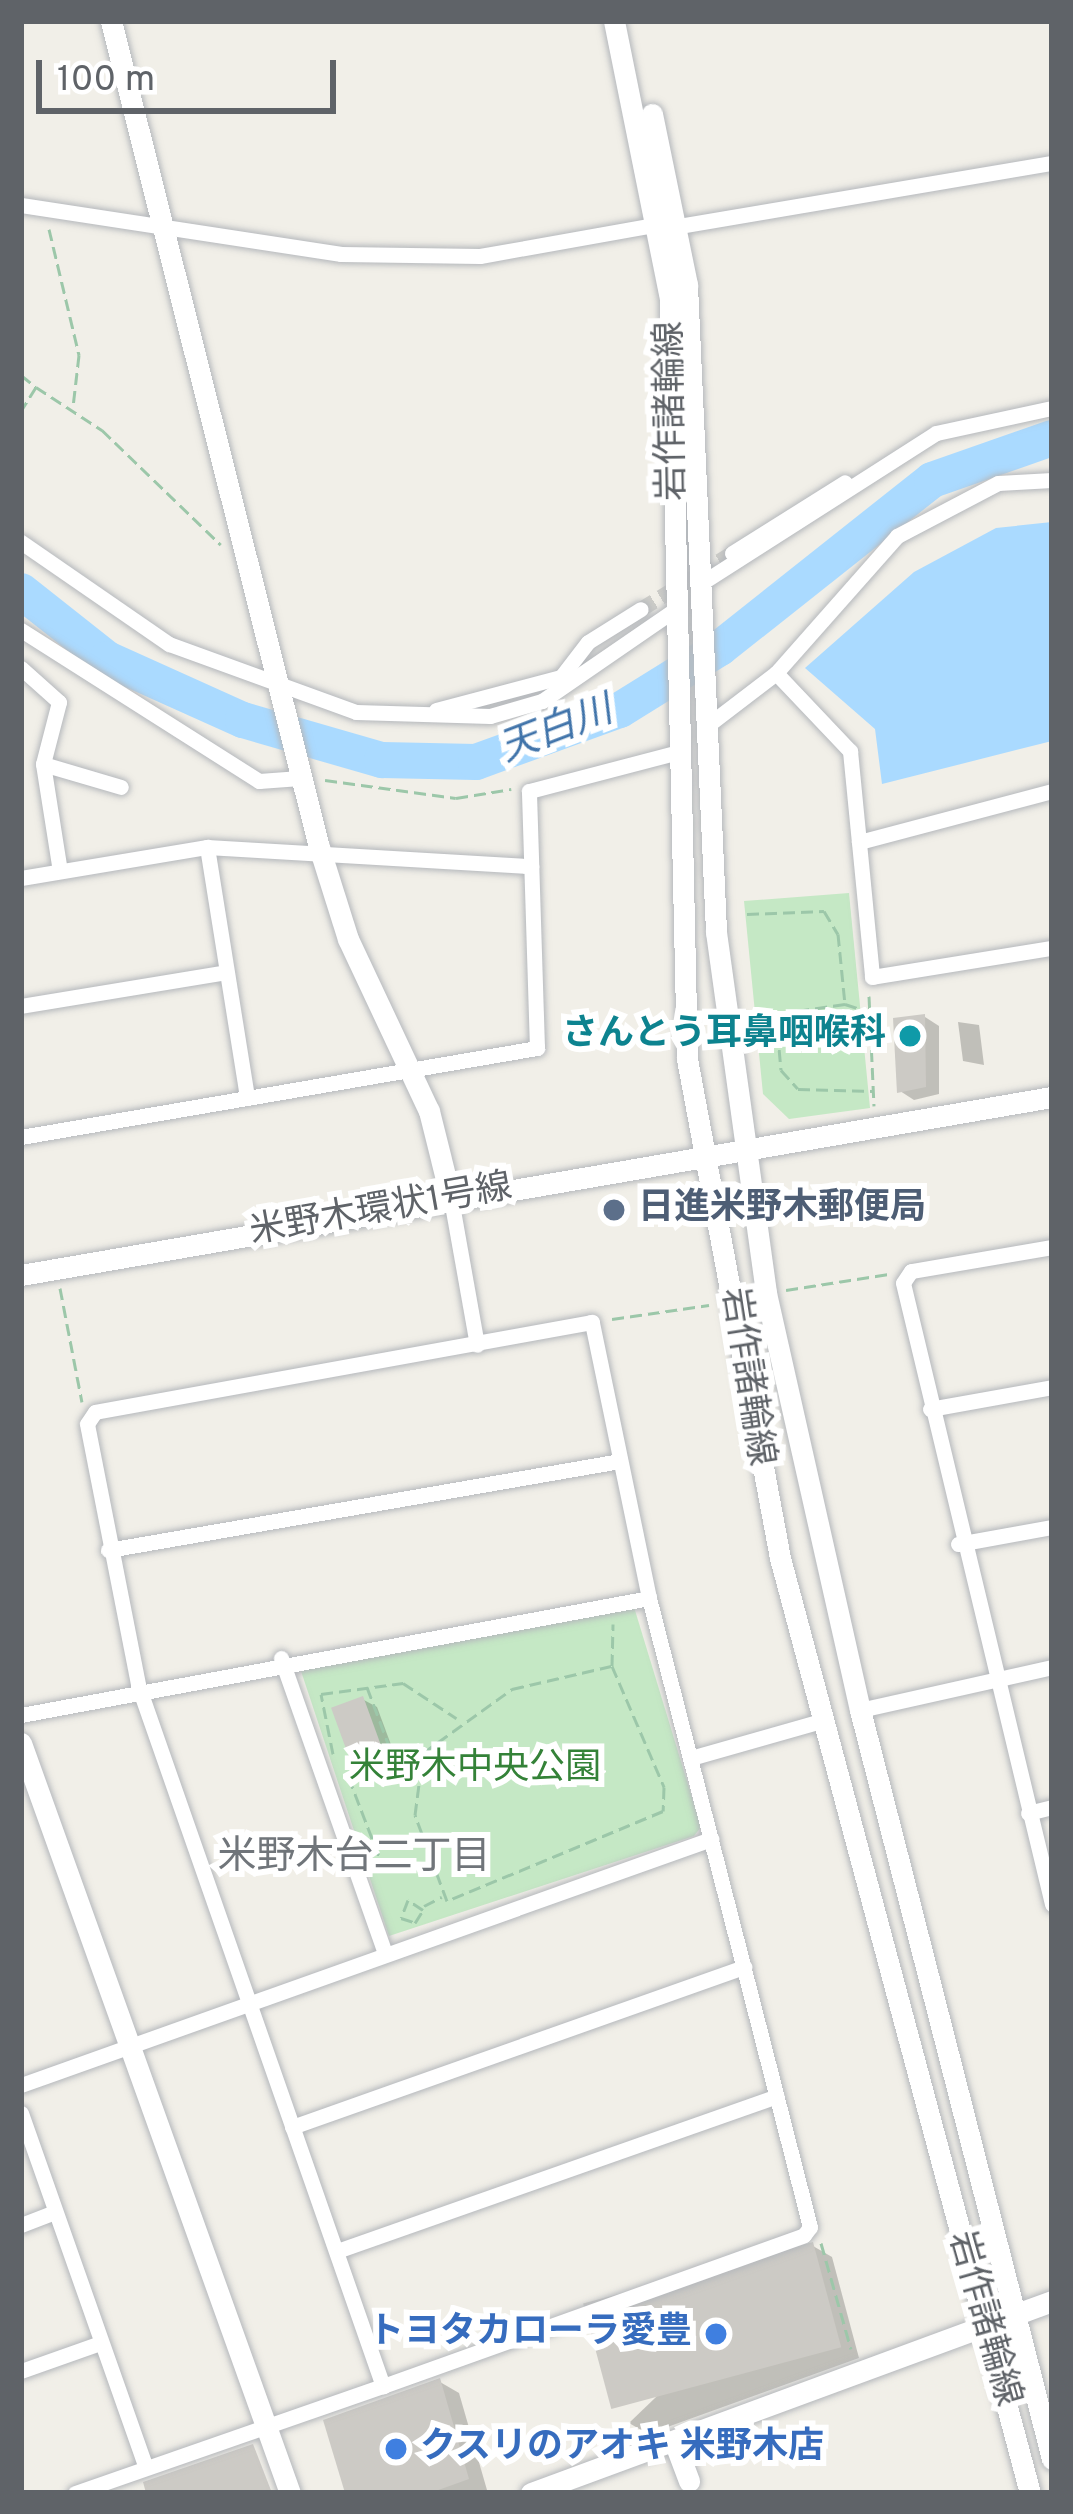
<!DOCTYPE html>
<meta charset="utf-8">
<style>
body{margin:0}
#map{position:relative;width:1073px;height:2514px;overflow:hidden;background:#f1efe8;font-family:Overpass,"Noto Sans JP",sans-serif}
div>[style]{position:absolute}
.green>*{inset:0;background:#c5e8c5}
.water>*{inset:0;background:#aadaff}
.shadow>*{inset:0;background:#0003}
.river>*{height:36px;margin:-18px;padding:0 18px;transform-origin:18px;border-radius:18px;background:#aadaff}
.building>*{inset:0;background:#cccac5;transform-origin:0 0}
.street-tunnel>*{height:15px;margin-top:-7.5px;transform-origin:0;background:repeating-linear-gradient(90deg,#ccccc8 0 15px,transparent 0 23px)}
.path>*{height:3px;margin-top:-1.5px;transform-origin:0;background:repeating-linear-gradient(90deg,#9cc7a9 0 12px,transparent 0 18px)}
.roads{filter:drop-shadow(0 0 3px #b5b8bc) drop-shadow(0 0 3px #b5b8bc)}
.street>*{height:15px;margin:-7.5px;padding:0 7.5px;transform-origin:7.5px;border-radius:7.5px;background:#fff}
.secondary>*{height:21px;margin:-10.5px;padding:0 10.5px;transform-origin:10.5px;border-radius:10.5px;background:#fff}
.dots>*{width:33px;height:33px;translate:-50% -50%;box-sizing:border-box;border:6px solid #fff;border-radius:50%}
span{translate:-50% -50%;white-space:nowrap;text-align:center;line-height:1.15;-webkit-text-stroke:12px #fff;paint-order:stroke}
.street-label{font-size:36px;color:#5f6368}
.culture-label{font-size:36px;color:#0d838f;font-weight:700}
.right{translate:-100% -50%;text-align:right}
.service-label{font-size:36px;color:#4e5e75;font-weight:700}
.left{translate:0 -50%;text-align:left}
.park-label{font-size:36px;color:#348238}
.shop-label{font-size:36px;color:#366cbe;font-weight:700}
.water-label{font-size:39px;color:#4174aa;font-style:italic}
.neighbourhood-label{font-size:39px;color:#70757a}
.frame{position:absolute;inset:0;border:24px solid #5f6368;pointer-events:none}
.scale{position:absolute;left:36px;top:60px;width:300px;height:54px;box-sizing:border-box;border:6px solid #5f6368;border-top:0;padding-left:15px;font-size:36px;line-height:42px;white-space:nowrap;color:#5f6368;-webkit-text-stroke:9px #fff;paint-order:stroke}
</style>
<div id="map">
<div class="green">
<i style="clip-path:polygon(849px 893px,870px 1108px,789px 1119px,763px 1094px,744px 901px)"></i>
<i style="clip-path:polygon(634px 1607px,701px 1827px,694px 1836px,389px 1936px,299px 1665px)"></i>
</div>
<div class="water">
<i style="clip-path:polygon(1052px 522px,1052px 741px,882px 784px,875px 729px,805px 668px,914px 572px,996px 528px)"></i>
</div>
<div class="shadow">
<i style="clip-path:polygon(925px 1017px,939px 1026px,939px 1094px,914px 1100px,900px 1091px)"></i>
<i style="clip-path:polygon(958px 1022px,979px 1025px,984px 1065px,963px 1061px)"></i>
<i style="clip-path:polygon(362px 1699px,377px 1707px,400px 1769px,373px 1779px,358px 1771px)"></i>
<i style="clip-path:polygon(813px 2246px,832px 2257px,859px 2358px,648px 2434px,629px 2423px)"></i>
<i style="clip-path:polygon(440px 2382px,459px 2393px,487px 2490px,348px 2493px)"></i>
</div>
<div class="river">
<i style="left:21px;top:591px;width:110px;rotate:38.3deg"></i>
<i style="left:107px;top:659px;width:149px;rotate:24.2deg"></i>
<i style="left:243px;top:720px;width:145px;rotate:16.1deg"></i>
<i style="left:382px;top:760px;width:94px;rotate:1.2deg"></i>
<i style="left:476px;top:762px;width:153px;rotate:-19.9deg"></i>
<i style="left:620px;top:710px;width:118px;rotate:-31.8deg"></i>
<i style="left:720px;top:648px;width:270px;rotate:-38.4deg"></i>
<i style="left:932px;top:480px;width:127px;rotate:-19.3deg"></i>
</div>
<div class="building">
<i style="clip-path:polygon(925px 1014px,926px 1087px,897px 1093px,893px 1018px)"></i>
<i style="left:363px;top:1696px;width:70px;height:34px;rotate:70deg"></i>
<i style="left:813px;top:2242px;width:109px;height:238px;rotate:75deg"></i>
<i style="clip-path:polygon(440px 2378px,469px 2479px,430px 2493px,345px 2493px,323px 2420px)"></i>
<i style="clip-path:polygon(253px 2444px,272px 2493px,146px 2493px,143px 2482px)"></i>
</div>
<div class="street-tunnel">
<i style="left:641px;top:609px;width:107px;rotate:-31.6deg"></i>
</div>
<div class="path">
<i style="left:49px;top:229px;width:130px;rotate:76.6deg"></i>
<i style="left:79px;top:355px;width:52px;rotate:96.6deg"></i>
<i style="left:21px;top:375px;width:19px;rotate:39deg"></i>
<i style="left:36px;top:387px;width:28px;rotate:122deg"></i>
<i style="left:36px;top:387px;width:79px;rotate:33.1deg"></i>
<i style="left:102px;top:430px;width:165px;rotate:44deg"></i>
<i style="left:325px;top:780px;width:132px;rotate:7.8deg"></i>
<i style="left:456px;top:798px;width:56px;rotate:-9.3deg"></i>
<i style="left:747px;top:914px;width:77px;rotate:-2.2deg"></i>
<i style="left:824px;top:911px;width:27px;rotate:59deg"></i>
<i style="left:838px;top:934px;width:70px;rotate:84.3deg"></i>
<i style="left:845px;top:1004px;width:23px;rotate:18deg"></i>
<i style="left:869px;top:996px;width:110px;rotate:87.4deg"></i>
<i style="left:845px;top:1004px;width:70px;rotate:171.8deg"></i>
<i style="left:776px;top:1014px;width:56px;rotate:84.9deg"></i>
<i style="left:781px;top:1070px;width:25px;rotate:48deg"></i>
<i style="left:798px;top:1089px;width:75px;rotate:1.5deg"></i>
<i style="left:60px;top:1288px;width:116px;rotate:79.1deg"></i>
<i style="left:786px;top:1290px;width:104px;rotate:-8.8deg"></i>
<i style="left:612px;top:1319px;width:98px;rotate:-8.2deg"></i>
<i style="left:612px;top:1666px;width:132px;rotate:66.7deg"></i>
<i style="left:664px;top:1787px;width:24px;rotate:92deg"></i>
<i style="left:663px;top:1811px;width:234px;rotate:157.4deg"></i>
<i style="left:447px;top:1901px;width:92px;rotate:-110.4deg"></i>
<i style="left:415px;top:1815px;width:63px;rotate:-82.6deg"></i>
<i style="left:423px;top:1753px;width:110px;rotate:-35.7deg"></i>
<i style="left:512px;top:1689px;width:103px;rotate:-13deg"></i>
<i style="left:612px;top:1666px;width:42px;rotate:-88.6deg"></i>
<i style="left:367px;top:1687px;width:80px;rotate:69.5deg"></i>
<i style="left:333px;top:1754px;width:61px;rotate:-101.3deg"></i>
<i style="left:321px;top:1694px;width:83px;rotate:-7.6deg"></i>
<i style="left:403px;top:1683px;width:64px;rotate:33.4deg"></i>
<i style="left:385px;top:1872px;width:97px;rotate:-111deg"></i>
<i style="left:350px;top:1781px;width:71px;rotate:-15.6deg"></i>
<i style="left:424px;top:1906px;width:20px;rotate:-27deg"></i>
<i style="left:415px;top:1923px;width:15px;rotate:-58deg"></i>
<i style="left:423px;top:1910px;width:18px;rotate:-146deg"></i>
<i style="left:408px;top:1900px;width:19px;rotate:111deg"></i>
<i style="left:401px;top:1918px;width:16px;rotate:18deg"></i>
<i style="left:821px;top:2243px;width:110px;rotate:74.2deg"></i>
</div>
<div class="roads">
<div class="street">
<i style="left:21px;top:205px;width:324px;rotate:8.7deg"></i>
<i style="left:341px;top:254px;width:139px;rotate:0.8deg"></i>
<i style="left:480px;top:256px;width:183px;rotate:-10.1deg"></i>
<i style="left:679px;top:226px;width:378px;rotate:-9.6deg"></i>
<i style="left:21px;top:542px;width:180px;rotate:34.6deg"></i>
<i style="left:169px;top:644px;width:199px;rotate:20deg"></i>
<i style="left:356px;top:712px;width:134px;rotate:1.7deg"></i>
<i style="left:490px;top:716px;width:54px;rotate:-16.1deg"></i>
<i style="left:542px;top:701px;width:163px;rotate:-34.5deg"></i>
<i style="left:732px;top:553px;width:133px;rotate:-32.1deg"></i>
<i style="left:700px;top:584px;width:280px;rotate:-32.6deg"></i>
<i style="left:936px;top:433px;width:119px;rotate:-12.2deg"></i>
<i style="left:21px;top:630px;width:282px;rotate:32.4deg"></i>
<i style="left:259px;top:781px;width:41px;rotate:-4.2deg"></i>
<i style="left:21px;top:668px;width:51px;rotate:41.8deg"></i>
<i style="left:59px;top:702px;width:64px;rotate:104.5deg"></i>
<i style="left:43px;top:764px;width:108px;rotate:81deg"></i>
<i style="left:776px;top:673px;width:108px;rotate:46.5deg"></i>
<i style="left:850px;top:751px;width:227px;rotate:84.4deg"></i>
<i style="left:872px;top:977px;width:182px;rotate:-9.2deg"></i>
<i style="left:436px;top:710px;width:129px;rotate:-14.8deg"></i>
<i style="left:561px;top:677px;width:44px;rotate:-52.4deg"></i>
<i style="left:588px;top:642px;width:62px;rotate:-31.9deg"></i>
<i style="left:708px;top:725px;width:86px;rotate:-37.4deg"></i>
<i style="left:776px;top:673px;width:183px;rotate:-48.5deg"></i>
<i style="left:897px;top:536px;width:114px;rotate:-27.7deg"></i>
<i style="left:998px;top:483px;width:54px;rotate:-3.2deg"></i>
<i style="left:43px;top:764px;width:81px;rotate:16.4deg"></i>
<i style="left:859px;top:842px;width:200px;rotate:-14.8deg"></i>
<i style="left:207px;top:847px;width:254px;rotate:80.9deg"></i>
<i style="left:21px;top:878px;width:189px;rotate:-9.5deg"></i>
<i style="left:207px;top:847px;width:325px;rotate:3.4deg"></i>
<i style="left:21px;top:1006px;width:208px;rotate:-9.4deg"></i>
<i style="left:21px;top:1137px;width:524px;rotate:-9.79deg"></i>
<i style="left:537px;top:1048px;width:257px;rotate:-91.8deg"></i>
<i style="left:529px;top:791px;width:151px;rotate:-14.6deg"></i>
<i style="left:451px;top:1199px;width:148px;rotate:79.9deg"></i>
<i style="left:1052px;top:1247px;width:143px;rotate:170.3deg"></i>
<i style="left:911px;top:1271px;width:14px;rotate:124deg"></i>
<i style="left:903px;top:1283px;width:639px;rotate:76.51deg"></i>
<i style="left:930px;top:1409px;width:124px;rotate:-10.2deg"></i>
<i style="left:958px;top:1544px;width:96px;rotate:-10.3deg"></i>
<i style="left:108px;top:1550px;width:520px;rotate:-9.86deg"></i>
<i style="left:281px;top:1658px;width:314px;rotate:70.6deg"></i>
<i style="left:860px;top:1710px;width:197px;rotate:-12.6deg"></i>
<i style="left:21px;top:1715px;width:639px;rotate:-10.55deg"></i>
<i style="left:691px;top:1758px;width:135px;rotate:-15.9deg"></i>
<i style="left:1028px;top:1813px;width:25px;rotate:-14deg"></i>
<i style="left:21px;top:2085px;width:733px;rotate:-19.62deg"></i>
<i style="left:21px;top:2113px;width:375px;rotate:70.6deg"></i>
<i style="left:292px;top:2127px;width:480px;rotate:-19.5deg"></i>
<i style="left:21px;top:2225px;width:34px;rotate:-21deg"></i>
<i style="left:337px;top:2251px;width:466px;rotate:-19.4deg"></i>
<i style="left:21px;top:2371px;width:84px;rotate:-19.5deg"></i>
<i style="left:75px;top:2493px;width:326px;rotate:-19.2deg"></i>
<i style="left:383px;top:2386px;width:447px;rotate:-19.7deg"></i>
<i style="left:804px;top:2235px;width:10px;rotate:-53deg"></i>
<i style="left:810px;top:2227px;width:649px;rotate:-104.36deg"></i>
<i style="left:649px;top:1598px;width:282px;rotate:-101.7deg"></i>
<i style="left:592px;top:1322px;width:505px;rotate:169.74deg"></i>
<i style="left:95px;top:1412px;width:14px;rotate:124deg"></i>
<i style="left:87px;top:1424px;width:266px;rotate:78.9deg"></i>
<i style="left:138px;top:1685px;width:743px;rotate:70.74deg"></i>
</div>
<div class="secondary">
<i style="left:111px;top:21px;width:852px;rotate:75.87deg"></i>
<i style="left:319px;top:847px;width:96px;rotate:72.5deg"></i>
<i style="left:348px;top:939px;width:190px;rotate:64.8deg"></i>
<i style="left:429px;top:1111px;width:91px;rotate:76deg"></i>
<i style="left:614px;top:21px;width:283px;rotate:78.6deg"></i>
<i style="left:670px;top:298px;width:761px;rotate:88.72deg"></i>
<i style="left:687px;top:1059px;width:508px;rotate:79.44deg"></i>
<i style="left:780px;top:1558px;width:968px;rotate:75.03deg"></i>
<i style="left:652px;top:114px;width:175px;rotate:78.4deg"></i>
<i style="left:687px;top:285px;width:648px;rotate:87.43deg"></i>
<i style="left:716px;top:932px;width:364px;rotate:82.1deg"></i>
<i style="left:766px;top:1293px;width:427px;rotate:77.3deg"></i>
<i style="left:860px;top:1710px;width:773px;rotate:75.62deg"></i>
<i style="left:21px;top:1275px;width:1046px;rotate:-9.8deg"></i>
<i style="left:21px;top:1743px;width:797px;rotate:70.27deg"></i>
<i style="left:674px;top:2441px;width:43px;rotate:69.4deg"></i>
<i style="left:531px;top:2493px;width:555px;rotate:-20.23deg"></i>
</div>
</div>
<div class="dots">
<i style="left:910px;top:1036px;background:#0f9aa8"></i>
<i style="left:614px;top:1210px;background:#5c6f8a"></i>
<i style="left:716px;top:2334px;background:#3f7fe0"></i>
<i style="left:396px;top:2449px;background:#3f7fe0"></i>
</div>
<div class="street-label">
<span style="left:673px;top:411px;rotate:-91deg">岩作諸輪線</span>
<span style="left:381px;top:1211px;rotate:-10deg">米野木環状1号線</span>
<span style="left:746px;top:1377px;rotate:81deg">岩作諸輪線</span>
<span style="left:983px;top:2319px;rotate:74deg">岩作諸輪線</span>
</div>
<div class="culture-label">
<span class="right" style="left:886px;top:1036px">さんとう耳鼻咽喉科</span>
</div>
<div class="service-label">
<span class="left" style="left:638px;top:1210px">日進米野木郵便局</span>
</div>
<div class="park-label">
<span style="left:475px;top:1770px">米野木中央公園</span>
</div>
<div class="shop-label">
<span class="right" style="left:692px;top:2334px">トヨタカローラ愛豊</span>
<span class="left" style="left:420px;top:2449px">クスリのアオキ 米野木店</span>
</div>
<div class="water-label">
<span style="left:557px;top:732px;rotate:-21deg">天白川</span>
</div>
<div class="neighbourhood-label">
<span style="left:354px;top:1859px">米野木台二丁目</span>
</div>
<div class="frame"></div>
<div class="scale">100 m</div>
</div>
